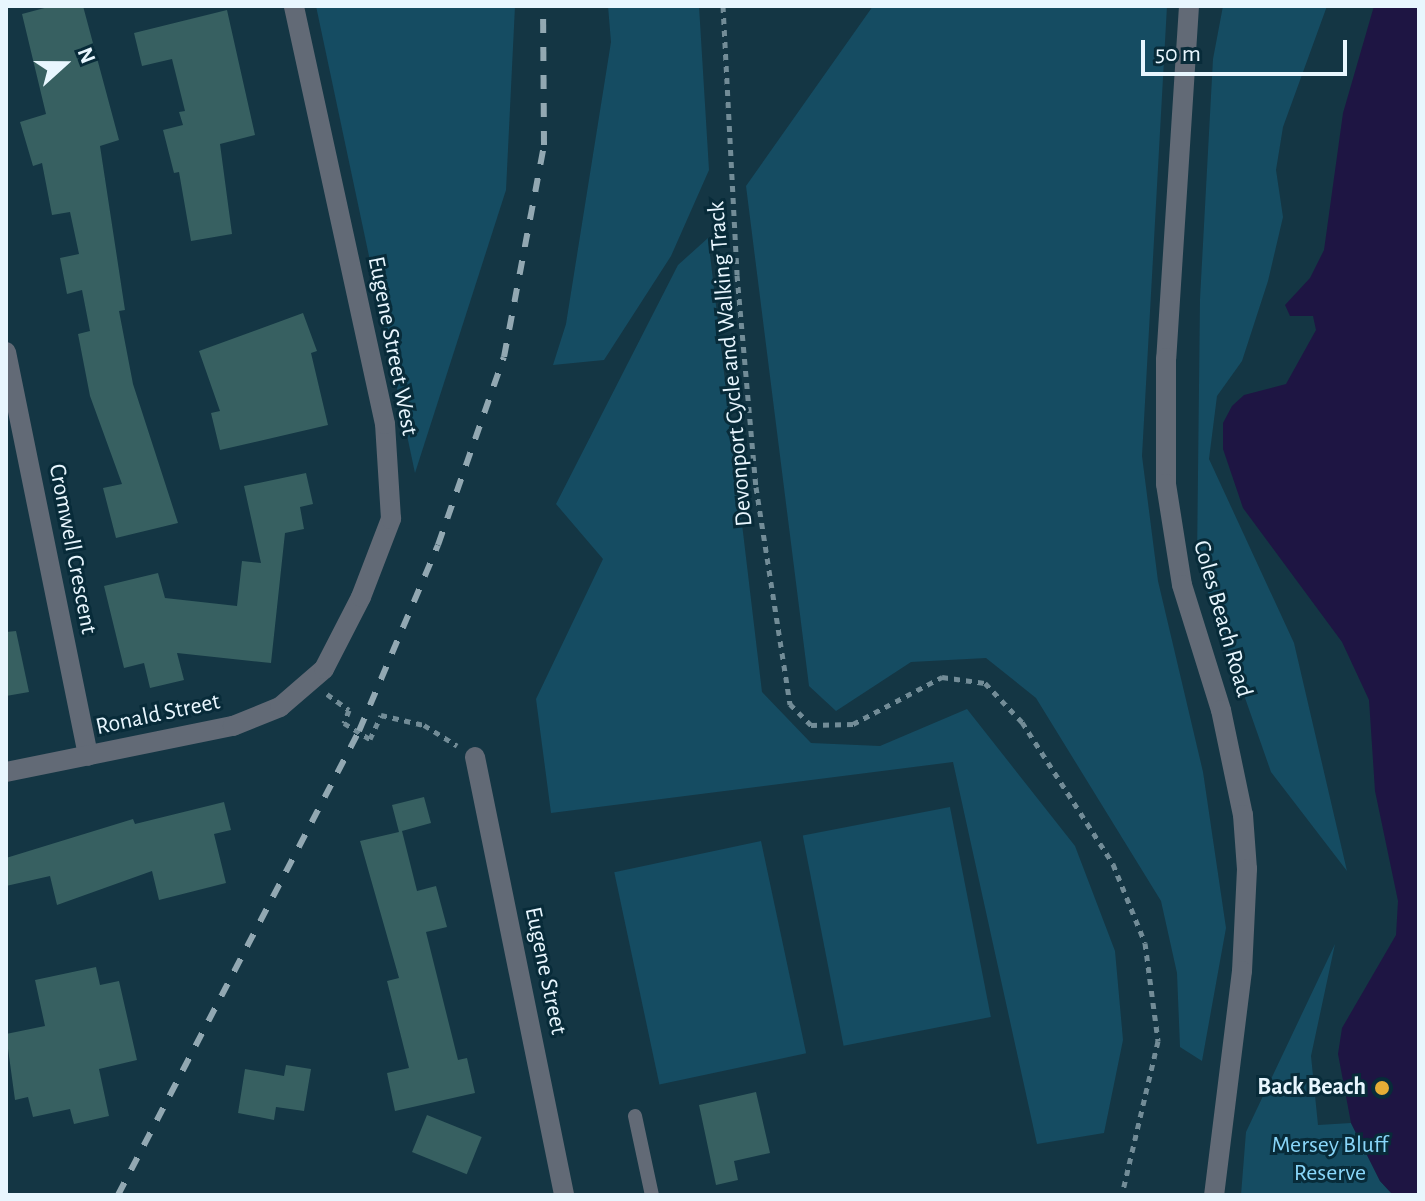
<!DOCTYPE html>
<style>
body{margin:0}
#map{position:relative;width:1425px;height:1201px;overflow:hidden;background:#143644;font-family:"Alegreya Sans",sans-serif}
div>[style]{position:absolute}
.green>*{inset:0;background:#154c62;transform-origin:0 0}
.water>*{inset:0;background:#1e1543}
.building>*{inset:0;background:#376061;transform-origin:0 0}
.path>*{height:5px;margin-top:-2.5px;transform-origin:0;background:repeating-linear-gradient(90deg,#728c97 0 6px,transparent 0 12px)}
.service>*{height:14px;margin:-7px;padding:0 7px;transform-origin:7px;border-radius:7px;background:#626a76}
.minor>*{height:20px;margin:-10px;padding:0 10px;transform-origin:10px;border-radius:10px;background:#626a76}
.tertiary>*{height:20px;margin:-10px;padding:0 10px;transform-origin:10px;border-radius:10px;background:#626a76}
.rail>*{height:6px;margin-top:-3px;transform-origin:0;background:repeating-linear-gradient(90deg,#92a8b2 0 14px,transparent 0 28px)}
.dots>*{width:22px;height:22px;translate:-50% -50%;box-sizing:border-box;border:4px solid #082b39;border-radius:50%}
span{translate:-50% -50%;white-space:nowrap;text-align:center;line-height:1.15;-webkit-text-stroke:6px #082b39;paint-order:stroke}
.street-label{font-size:24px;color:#e8f6fe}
.poi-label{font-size:24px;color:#e8f6fe;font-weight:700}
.right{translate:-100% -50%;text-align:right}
.park-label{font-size:24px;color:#89d6f9}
.frame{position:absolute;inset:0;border:8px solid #e8f6fe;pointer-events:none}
.north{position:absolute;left:24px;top:24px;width:80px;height:80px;-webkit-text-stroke:6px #082b39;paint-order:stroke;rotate:69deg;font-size:22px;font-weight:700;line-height:32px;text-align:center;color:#e8f6fe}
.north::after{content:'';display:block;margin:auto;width:28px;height:36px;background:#e8f6fe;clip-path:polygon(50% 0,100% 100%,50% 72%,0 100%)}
.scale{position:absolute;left:1141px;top:40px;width:206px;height:36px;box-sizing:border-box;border:4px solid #e8f6fe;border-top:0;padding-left:10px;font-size:24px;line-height:28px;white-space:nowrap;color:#e8f6fe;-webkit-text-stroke:6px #082b39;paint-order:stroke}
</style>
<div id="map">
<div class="green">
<i style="clip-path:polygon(316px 6px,515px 6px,506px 190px,415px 473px)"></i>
<i style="clip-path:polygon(608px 6px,699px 6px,709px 170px,671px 256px,604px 360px,553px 365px,566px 324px,611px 42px)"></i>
<i style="clip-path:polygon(873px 6px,1167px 6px,1142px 456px,1158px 581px,1203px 772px,1226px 928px,1202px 1061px,1180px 1047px,1177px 973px,1161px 901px,1036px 698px,986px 658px,911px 662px,836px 711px,809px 686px,746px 186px)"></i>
<i style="clip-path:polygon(1223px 6px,1327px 6px,1283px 127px,1276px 170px,1283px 217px,1268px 281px,1242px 361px,1217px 396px,1209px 459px,1294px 643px,1347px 871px,1271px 772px,1197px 561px,1200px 299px,1213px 59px)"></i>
<i style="clip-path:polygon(708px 238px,762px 692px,811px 743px,880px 746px,967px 709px,1075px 846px,1115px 951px,1123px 1040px,1104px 1133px,1037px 1144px,953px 762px,551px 813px,536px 699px,603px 559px,556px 504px,678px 265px)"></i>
<i style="left:950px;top:807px;width:214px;height:150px;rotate:79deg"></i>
<i style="left:761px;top:841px;width:217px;height:150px;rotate:78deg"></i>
<i style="clip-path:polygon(1335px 944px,1311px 1056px,1318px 1125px,1351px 1123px,1380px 1181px,1393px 1195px,1241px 1195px,1246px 1132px)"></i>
</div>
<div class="water">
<i style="clip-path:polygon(1374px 6px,1419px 6px,1419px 1195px,1393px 1195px,1380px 1181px,1351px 1123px,1338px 1054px,1342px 1028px,1396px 935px,1398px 901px,1375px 791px,1369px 700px,1342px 642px,1243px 508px,1223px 449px,1223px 423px,1232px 406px,1244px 395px,1286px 384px,1316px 330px,1313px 316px,1290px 316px,1285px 305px,1310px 278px,1324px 250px,1343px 113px)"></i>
</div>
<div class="building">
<i style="clip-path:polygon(52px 6px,83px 6px,119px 140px,100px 146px,125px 310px,119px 311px,133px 384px,178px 523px,116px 538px,103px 488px,122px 484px,90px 396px,78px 334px,90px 331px,82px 290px,67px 294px,60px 258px,79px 254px,70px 212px,52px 215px,42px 163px,33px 166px,20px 122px,46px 114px,22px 14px)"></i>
<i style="clip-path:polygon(227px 10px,255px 135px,220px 144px,232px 234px,191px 241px,179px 172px,174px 173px,163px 130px,183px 125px,179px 112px,185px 111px,172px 59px,142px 66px,134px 33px)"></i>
<i style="clip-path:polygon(303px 313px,317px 351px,311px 353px,328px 425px,220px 450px,211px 413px,220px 411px,199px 351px)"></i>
<i style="clip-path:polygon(306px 473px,313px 504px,300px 507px,304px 529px,285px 533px,271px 663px,177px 653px,184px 680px,150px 688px,144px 663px,124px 668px,104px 586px,158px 573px,165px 598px,237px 606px,242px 561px,261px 563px,244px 486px)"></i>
<i style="clip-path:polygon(16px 631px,29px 692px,6px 696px,6px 632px)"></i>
<i style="clip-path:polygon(424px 797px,431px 823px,402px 831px,417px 891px,436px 886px,447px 927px,426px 932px,458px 1060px,467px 1058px,475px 1093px,395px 1111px,387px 1073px,409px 1068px,387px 981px,399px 978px,360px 841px,399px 832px,392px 805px)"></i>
<i style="clip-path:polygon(224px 802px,231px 830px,214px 834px,226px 883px,159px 900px,152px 871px,57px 905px,50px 876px,6px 886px,6px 858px,133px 819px,135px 824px)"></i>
<i style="clip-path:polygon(96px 967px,100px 985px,119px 981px,137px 1060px,99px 1069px,109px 1116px,74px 1124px,70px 1109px,33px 1117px,28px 1097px,15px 1100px,6px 1034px,45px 1026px,35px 980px)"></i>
<i style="clip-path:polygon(286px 1065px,311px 1069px,304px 1111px,276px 1107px,274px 1120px,238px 1113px,245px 1069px,284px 1076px)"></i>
<i style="clip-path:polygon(756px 1092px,770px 1153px,734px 1161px,738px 1180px,716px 1185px,699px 1105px)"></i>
<i style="left:427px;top:1115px;width:59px;height:40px;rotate:22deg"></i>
</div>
<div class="path">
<i style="left:723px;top:6px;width:269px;rotate:87deg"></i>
<i style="left:737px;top:275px;width:213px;rotate:84.9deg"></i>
<i style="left:756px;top:487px;width:220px;rotate:81.1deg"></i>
<i style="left:790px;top:704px;width:30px;rotate:45deg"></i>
<i style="left:811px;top:725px;width:42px;rotate:-1.4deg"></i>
<i style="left:853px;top:724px;width:101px;rotate:-27.8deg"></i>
<i style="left:942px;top:677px;width:43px;rotate:7.9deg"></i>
<i style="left:985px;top:683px;width:54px;rotate:46.5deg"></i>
<i style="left:1022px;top:722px;width:169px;rotate:57.3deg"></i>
<i style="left:1113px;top:864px;width:85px;rotate:67.9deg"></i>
<i style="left:1145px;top:943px;width:99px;rotate:82.4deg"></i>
<i style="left:1158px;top:1041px;width:158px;rotate:103.2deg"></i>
<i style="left:327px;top:694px;width:27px;rotate:36deg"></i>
<i style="left:349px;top:710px;width:14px;rotate:111deg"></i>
<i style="left:344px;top:723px;width:31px;rotate:32deg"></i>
<i style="left:370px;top:739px;width:26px;rotate:-65deg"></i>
<i style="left:381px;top:715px;width:44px;rotate:13.1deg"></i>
<i style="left:424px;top:725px;width:39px;rotate:32deg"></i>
</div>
<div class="service">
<i style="left:635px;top:1116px;width:81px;rotate:77.9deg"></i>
</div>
<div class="minor">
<i style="left:6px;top:352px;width:412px;rotate:78.5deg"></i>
<i style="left:475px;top:757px;width:447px;rotate:78.5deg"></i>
<i style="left:6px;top:772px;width:232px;rotate:-11.5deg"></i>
<i style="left:233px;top:726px;width:51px;rotate:-22deg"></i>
<i style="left:280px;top:707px;width:58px;rotate:-40.8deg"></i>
<i style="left:324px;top:669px;width:81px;rotate:-62.8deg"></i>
<i style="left:361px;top:597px;width:84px;rotate:-69deg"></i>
<i style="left:391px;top:519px;width:95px;rotate:-93.6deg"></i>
<i style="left:385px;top:424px;width:428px;rotate:-102.3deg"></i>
</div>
<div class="tertiary">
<i style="left:1189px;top:6px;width:353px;rotate:93.7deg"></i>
<i style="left:1166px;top:358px;width:126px;rotate:90deg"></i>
<i style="left:1166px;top:484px;width:102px;rotate:81deg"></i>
<i style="left:1182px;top:585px;width:131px;rotate:72.7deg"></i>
<i style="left:1221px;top:710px;width:107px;rotate:78.2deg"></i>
<i style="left:1243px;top:815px;width:54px;rotate:85.8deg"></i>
<i style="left:1247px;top:869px;width:102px;rotate:92.8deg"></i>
<i style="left:1242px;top:971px;width:226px;rotate:97.1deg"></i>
</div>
<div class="rail">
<i style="left:118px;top:1195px;width:523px;rotate:-62.55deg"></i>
<i style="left:359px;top:731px;width:202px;rotate:-67deg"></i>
<i style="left:438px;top:545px;width:199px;rotate:-70.7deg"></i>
<i style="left:504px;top:357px;width:216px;rotate:-79.3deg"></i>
<i style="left:544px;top:145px;width:139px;rotate:-90.4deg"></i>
</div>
<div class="dots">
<i style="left:1382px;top:1088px;background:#e5ad36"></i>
</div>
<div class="street-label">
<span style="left:392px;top:346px;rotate:79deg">Eugene Street West</span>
<span style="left:731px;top:364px;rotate:-95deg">Devonport Cycle and Walking Track</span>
<span style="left:72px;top:549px;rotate:79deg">Cromwell Crescent</span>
<span style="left:1222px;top:619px;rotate:74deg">Coles Beach Road</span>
<span style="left:158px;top:715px;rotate:-12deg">Ronald Street</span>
<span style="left:545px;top:971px;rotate:78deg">Eugene Street</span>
</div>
<div class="poi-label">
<span class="right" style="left:1366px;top:1088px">Back Beach</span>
</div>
<div class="park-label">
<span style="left:1330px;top:1160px">Mersey Bluff<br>Reserve</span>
</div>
<div class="frame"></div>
<div class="north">N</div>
<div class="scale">50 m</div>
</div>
